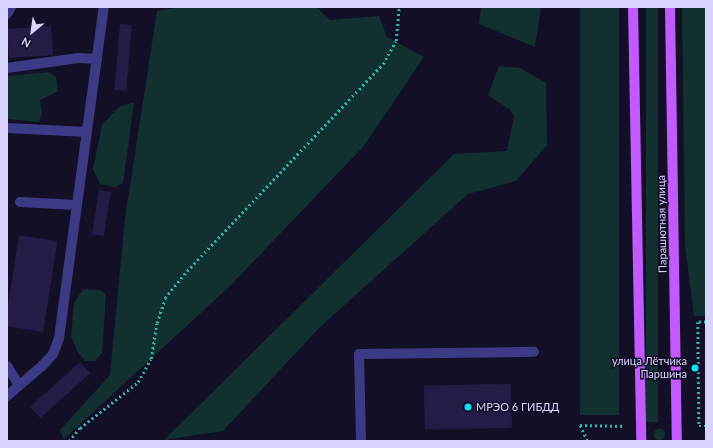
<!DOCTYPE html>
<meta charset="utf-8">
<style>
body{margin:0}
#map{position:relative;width:713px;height:448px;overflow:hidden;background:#130f26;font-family:Lato,sans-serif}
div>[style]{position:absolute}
.green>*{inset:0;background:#12302f;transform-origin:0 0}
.round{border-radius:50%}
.building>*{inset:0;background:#241b47;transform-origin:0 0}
.path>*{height:2.5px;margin-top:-1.25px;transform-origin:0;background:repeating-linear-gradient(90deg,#2fb8b0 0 2px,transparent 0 5px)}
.minor>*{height:10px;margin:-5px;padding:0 5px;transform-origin:5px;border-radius:5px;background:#3d3a85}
.major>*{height:10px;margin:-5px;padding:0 5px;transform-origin:5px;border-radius:5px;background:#c25bff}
.dots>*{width:11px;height:11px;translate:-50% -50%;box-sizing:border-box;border:2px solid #130f26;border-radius:50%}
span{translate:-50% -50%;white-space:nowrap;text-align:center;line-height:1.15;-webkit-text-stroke:3px #130f26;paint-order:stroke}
.street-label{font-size:11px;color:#d9d4ff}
.poi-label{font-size:11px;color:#d9d4ff}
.right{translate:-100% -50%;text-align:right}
.left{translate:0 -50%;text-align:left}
.frame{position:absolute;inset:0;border:8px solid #d9d4ff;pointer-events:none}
.north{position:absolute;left:12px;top:12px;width:40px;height:40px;-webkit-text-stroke:3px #130f26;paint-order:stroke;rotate:209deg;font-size:11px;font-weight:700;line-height:16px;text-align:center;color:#d9d4ff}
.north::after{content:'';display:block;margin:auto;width:14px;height:18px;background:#d9d4ff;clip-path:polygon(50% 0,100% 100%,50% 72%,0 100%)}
</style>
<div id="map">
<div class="green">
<i style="clip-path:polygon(182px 7px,316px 7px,330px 20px,379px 16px,387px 37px,424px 57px,363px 147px,230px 286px,64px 439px,60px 430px,110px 375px,125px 218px,157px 11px)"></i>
<i style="clip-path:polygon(481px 7px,541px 7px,535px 47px,479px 24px)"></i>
<i style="left:580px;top:7px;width:39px;height:408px"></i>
<i style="left:646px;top:7px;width:12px;height:415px"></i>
<i style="clip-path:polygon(682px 7px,706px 7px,706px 316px,694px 316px,685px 245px)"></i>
<i style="clip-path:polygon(499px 66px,520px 68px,546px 83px,547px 145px,516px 181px,468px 194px,319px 328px,223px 431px,164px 440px,454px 154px,507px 151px,514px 117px,510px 110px,488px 95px)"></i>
<i style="clip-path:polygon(49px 72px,56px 77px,58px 91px,40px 100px,42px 113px,39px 122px,7px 119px,7px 76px)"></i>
<i style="clip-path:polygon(134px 102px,123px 183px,115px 187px,100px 184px,93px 169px,102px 125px,119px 107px)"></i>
<i style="clip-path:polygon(83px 289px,100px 290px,106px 294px,102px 353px,95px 361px,85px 361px,77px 351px,71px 336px,74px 303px)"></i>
<i class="round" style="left:653.5px;top:428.5px;width:11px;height:11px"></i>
</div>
<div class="building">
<i style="left:120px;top:24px;width:12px;height:66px;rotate:5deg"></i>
<i style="left:51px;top:26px;width:29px;height:44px;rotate:86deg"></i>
<i style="left:99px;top:190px;width:12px;height:45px;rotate:9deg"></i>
<i style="left:19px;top:235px;width:39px;height:92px;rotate:9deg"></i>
<i style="left:80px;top:362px;width:15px;height:67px;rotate:48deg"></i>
<i style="left:511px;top:384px;width:44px;height:87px;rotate:89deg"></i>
</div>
<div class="path">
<i style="left:706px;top:322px;width:8px;rotate:180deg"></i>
<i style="left:698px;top:322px;width:104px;rotate:89.4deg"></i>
<i style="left:699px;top:426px;width:7px"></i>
<i style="left:69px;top:441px;width:17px;rotate:-50deg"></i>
<i style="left:80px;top:428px;width:74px;rotate:-38.4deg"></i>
<i style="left:138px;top:382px;width:26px;rotate:-61deg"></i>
<i style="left:151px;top:359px;width:36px;rotate:-81deg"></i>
<i style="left:157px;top:323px;width:26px;rotate:-72deg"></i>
<i style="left:165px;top:298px;width:35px;rotate:-51deg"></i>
<i style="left:187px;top:271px;width:285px;rotate:-46.6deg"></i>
<i style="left:383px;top:64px;width:26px;rotate:-61deg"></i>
<i style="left:396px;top:41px;width:34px;rotate:-85deg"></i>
<i style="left:587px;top:441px;width:17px;rotate:-114deg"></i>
<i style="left:580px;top:425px;width:44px;rotate:1.3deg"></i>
</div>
<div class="minor">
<i style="left:7px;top:14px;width:8px;rotate:-60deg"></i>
<i style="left:7px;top:68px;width:72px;rotate:-8deg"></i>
<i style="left:78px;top:58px;width:19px;rotate:3deg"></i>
<i style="left:7px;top:128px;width:80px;rotate:2.9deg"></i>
<i style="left:20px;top:202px;width:57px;rotate:3deg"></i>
<i style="left:7px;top:366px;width:22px;rotate:58deg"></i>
<i style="left:7px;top:396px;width:46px;rotate:-40.6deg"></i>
<i style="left:42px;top:366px;width:16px;rotate:-47deg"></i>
<i style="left:53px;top:354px;width:17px;rotate:-69deg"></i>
<i style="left:59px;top:338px;width:334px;rotate:-82.3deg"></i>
<i style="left:361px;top:441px;width:87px;rotate:-91.3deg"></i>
<i style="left:359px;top:354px;width:175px;rotate:-0.7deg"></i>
</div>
<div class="major">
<i style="left:633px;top:7px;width:434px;rotate:88.9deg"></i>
<i style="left:670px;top:7px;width:434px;rotate:89.1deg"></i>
</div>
<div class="dots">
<i style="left:695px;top:368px;background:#00e5ff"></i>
<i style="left:468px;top:407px;background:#00e5ff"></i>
</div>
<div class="street-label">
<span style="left:662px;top:224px;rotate:-91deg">Парашютная улица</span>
</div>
<div class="poi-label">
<span class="right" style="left:687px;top:368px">улица Лётчика<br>Паршина</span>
<span class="left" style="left:476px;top:407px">МРЭО 6 ГИБДД</span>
</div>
<div class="frame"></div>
<div class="north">N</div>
</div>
